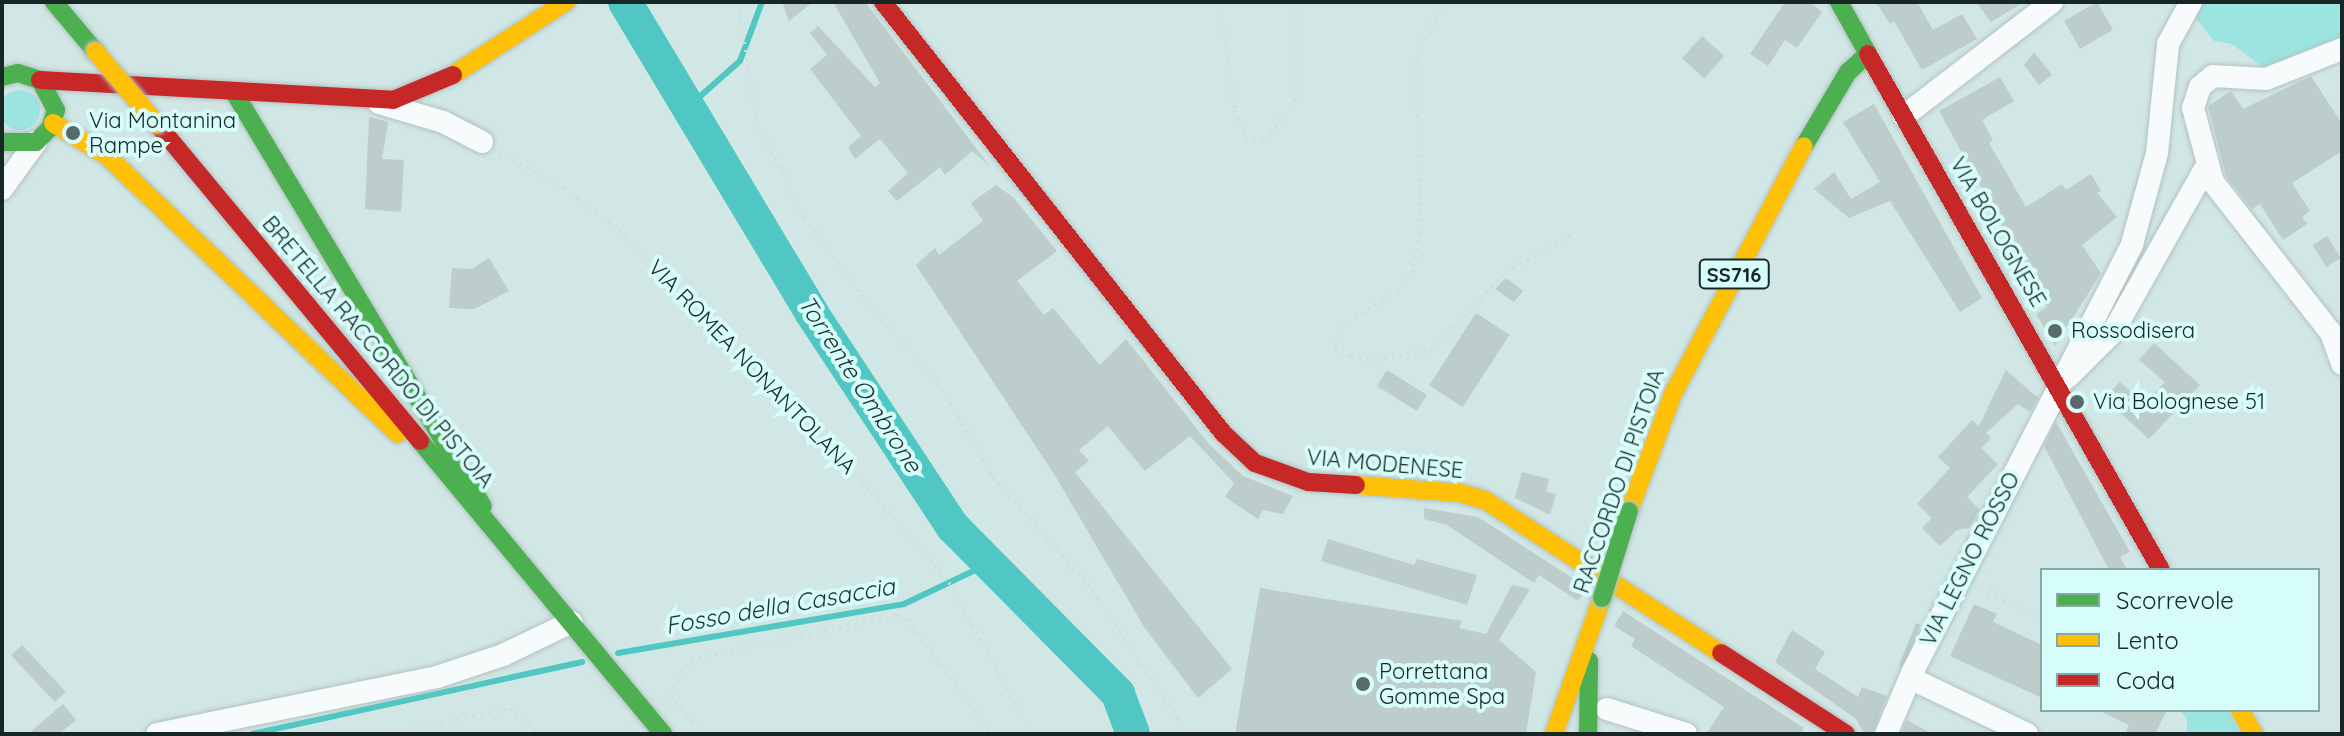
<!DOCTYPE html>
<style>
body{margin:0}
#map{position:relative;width:2344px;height:736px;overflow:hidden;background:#d1e7e5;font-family:Quicksand,sans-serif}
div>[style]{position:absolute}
.green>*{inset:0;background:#9ce4e0}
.round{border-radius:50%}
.stream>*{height:6px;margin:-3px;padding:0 3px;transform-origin:3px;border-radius:3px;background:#50c7c3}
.river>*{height:34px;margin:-17px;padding:0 17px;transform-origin:17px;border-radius:17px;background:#50c7c3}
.building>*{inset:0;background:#bccdcb;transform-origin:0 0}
.path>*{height:3px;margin-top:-1.5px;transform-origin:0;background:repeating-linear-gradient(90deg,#d4d9d9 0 2px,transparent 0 8px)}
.roads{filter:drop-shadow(0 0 2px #b1c2c0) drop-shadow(0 0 2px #b1c2c0)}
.street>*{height:22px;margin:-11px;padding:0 11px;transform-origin:11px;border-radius:11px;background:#f8fbfb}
.fast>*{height:18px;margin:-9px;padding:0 9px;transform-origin:9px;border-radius:9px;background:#4caf50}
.slow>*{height:18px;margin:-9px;padding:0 9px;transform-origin:9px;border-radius:9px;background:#ffc107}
.jam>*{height:18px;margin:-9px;padding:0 9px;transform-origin:9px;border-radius:9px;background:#c62828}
.bridges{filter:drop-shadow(0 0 2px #b1c2c0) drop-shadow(0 0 2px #b1c2c0)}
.fast-bridge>*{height:18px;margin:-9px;padding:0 9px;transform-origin:9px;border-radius:9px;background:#4caf50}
.slow-bridge>*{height:18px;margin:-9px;padding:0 9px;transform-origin:9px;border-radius:9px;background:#ffc107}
.dots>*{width:22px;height:22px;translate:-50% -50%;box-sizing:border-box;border:4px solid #d6fdfa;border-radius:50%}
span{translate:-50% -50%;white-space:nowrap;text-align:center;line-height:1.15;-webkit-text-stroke:8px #d6fdfa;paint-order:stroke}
.shield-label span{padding:2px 6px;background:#d6fdfa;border:2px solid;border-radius:6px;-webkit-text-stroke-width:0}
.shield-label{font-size:20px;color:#182626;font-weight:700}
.poi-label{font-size:22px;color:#182626}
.left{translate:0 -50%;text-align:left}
.street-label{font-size:22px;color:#182626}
.water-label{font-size:24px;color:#1b3332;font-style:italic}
.frame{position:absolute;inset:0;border:4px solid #182626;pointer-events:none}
.legend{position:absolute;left:2040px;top:568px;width:280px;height:144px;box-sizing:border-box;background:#d6fdfa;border:2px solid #8aa7a5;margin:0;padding:10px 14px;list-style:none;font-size:24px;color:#182626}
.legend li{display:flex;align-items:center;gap:16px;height:40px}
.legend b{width:40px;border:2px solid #8aa7a5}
</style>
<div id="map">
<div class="green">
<i style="clip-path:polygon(2183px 2px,2342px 2px,2342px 36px,2266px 69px,2232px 44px,2214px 41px)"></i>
<i class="round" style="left:0;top:90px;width:40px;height:40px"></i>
<i style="clip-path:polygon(2179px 710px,2228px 710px,2240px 734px,2187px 734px,2187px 719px)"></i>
</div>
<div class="stream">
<i style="left:688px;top:107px;width:69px;rotate:-41.5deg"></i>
<i style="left:740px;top:61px;width:63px;rotate:-69.6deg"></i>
<i style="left:618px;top:653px;width:290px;rotate:-9.7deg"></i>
<i style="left:904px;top:604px;width:93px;rotate:-25.5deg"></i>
<i style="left:252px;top:734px;width:338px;rotate:-12.3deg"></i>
</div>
<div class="river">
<i style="left:625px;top:2px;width:362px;rotate:59deg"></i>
<i style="left:811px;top:312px;width:258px;rotate:56.6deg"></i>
<i style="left:953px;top:527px;width:235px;rotate:45.3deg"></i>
<i style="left:1118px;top:694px;width:43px;rotate:69.4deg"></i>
</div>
<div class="building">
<i style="clip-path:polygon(782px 2px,813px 2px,789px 21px)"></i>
<i style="clip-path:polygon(833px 2px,865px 2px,989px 165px,972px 151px,945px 175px,940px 167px,897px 201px,888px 191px,908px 173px,880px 139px,855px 159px,848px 147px,861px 136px,810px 69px,827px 55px,810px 33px,818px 26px,875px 87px,880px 83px)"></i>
<i style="clip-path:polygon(1785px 2px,1810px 2px,1822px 12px,1797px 48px,1785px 40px,1768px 66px,1750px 54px)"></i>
<i style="clip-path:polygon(1876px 2px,1917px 2px,1933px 30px,1962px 14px,1977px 39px,1922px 70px,1894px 21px,1890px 24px)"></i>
<i style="clip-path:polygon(1976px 2px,2024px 2px,1991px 22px)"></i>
<i style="left:2097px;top:2px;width:32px;height:38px;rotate:60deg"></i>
<i style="left:1702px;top:36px;width:30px;height:30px;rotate:42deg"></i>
<i style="clip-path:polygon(2034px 52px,2052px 75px,2039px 85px,2024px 65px)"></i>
<i style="clip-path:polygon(2311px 76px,2342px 124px,2342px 151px,2292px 183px,2310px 211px,2302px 217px,2307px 224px,2283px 240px,2260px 204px,2252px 209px,2226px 176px,2208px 106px,2231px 91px,2243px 109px)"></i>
<i style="clip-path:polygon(2000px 77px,2014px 101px,1982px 120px,1993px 140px,1989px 143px,2026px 207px,2062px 184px,2066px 190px,2091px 174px,2101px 191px,2097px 193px,2117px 217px,2082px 245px,2101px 273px,2055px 346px,2036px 314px,2047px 307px,1939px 111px)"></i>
<i style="clip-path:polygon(1874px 104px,1982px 298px,1960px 312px,1890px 201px,1849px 218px,1814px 189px,1834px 172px,1851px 199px,1880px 182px,1843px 122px)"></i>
<i style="clip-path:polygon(369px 117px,388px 122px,382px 159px,404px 160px,401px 212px,365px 209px)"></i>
<i style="clip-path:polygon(996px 185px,1014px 198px,1057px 251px,1017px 281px,1044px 315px,1053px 308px,1100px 365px,1126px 339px,1209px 444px,1243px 476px,1293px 496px,1283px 514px,1263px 510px,1258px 519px,1225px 497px,1234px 483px,1190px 436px,1145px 471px,1108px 426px,1079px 450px,1089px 461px,1075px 472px,1232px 669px,1198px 698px,1144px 627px,1054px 474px,916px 265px,935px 248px,939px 255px,983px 221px,971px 203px)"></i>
<i style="left:2327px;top:236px;width:26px;height:17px;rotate:58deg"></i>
<i style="clip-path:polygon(489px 258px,509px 291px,474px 309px,449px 308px,452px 268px,472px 269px)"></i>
<i style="clip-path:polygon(1506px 278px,1523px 291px,1514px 302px,1495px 289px)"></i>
<i style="left:1476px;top:313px;width:40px;height:86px;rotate:33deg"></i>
<i style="clip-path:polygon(2154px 343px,2200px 385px,2149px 439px,2104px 398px,2120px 382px,2144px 404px,2165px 382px,2139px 360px)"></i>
<i style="left:1387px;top:370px;width:47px;height:19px;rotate:32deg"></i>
<i style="clip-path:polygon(2006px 370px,2038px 398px,2030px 412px,2018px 404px,1986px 433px,1991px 438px,1981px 448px,1998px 464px,1967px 497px,1980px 510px,1969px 528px,1957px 530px,1940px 546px,1922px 528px,1932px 518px,1917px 504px,1950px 468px,1938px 457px,1972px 420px,1979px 426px)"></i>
<i style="clip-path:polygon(2056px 422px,2130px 552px,2120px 557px,2127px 570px,2109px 570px,2044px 446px)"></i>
<i style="clip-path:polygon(1522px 472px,1549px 479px,1546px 492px,1556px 494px,1550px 515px,1515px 498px)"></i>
<i style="clip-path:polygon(1424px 508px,1478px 517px,1585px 586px,1581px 597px,1578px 601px,1539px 575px,1534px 583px,1447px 525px,1424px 519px)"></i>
<i style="clip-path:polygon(1328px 539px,1414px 565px,1417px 559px,1477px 575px,1467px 605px,1321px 561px)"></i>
<i style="clip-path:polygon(1512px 585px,1530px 589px,1499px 640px,1536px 672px,1526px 734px,1235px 734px,1260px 588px,1462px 621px,1459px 628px,1486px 634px)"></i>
<i style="clip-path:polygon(1974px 604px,1997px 614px,1993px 622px,2042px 645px,2042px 698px,1950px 656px)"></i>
<i style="clip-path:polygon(1623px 611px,1804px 728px,1801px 734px,1706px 734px,1724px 707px,1631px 646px,1635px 639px,1614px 626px)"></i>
<i style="left:1916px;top:623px;width:5px;height:46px;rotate:22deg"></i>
<i style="clip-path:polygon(1792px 630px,1825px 652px,1815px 669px,1858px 697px,1862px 687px,1887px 696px,1872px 734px,1864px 734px,1856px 719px,1775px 662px)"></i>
<i style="left:22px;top:645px;width:64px;height:15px;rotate:47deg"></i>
<i style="clip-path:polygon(63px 704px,76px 720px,59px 734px,28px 734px)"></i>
<i style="clip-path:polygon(2098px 710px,2167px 710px,2155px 734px,2125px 734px,2129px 725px)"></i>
<i style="clip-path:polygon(1907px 720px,1932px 734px,1901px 734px)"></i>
</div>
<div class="path">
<i style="left:738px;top:2px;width:121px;rotate:81deg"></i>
<i style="left:757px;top:122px;width:107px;rotate:63.4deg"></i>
<i style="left:805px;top:218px;width:95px;rotate:54deg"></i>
<i style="left:861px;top:295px;width:116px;rotate:48.5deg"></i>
<i style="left:938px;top:382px;width:110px;rotate:59.9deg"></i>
<i style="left:993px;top:477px;width:143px;rotate:48.4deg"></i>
<i style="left:1088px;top:584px;width:180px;rotate:56.3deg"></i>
<i style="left:1220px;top:2px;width:109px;rotate:82.1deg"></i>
<i style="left:1235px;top:110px;width:33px;rotate:70deg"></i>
<i style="left:1246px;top:141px;width:20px;rotate:-3deg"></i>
<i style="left:1266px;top:140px;width:50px;rotate:-54.7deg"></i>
<i style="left:1295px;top:99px;width:97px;rotate:-88.8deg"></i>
<i style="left:1444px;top:2px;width:54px;rotate:117.5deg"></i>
<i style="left:1419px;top:50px;width:17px;rotate:100deg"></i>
<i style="left:1416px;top:67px;width:157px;rotate:88.2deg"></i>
<i style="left:1421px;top:224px;width:46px;rotate:100.1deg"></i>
<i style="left:1413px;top:269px;width:27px;rotate:126deg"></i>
<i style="left:1397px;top:291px;width:70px;rotate:147.2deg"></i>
<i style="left:1338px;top:329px;width:18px;rotate:99deg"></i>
<i style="left:1335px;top:347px;width:19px;rotate:32deg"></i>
<i style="left:1351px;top:357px;width:25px;rotate:5deg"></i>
<i style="left:1376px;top:359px;width:55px;rotate:-9.5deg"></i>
<i style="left:1430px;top:350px;width:109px;rotate:-45.7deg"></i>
<i style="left:1506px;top:272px;width:75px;rotate:-29.6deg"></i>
<i style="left:499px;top:152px;width:74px;rotate:29deg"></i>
<i style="left:564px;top:188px;width:69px;rotate:37.4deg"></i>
<i style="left:619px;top:230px;width:293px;rotate:45.4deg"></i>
<i style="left:825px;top:439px;width:189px;rotate:49.1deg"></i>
<i style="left:949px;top:582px;width:173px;rotate:61.4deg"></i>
<i style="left:1982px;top:582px;width:10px;rotate:24deg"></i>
<i style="left:1991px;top:586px;width:9px;rotate:111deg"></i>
<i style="left:1988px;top:594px;width:59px;rotate:24deg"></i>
<i style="left:2037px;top:718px;width:12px;rotate:-66deg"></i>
<i style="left:378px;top:734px;width:135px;rotate:-11.1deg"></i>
<i style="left:510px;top:708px;width:39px;rotate:42deg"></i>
<i style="left:703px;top:734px;width:53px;rotate:-129.7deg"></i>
<i style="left:669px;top:693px;width:40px;rotate:-57.1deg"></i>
<i style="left:691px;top:659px;width:211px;rotate:-12.1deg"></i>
<i style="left:897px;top:615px;width:12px;rotate:20deg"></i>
<i style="left:908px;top:619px;width:142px;rotate:53.9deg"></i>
</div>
<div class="roads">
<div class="street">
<i style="left:2342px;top:49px;width:82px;rotate:158.5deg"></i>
<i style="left:2266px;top:79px;width:53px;rotate:-176.8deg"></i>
<i style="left:2213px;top:76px;width:17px;rotate:140deg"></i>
<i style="left:2200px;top:87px;width:22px;rotate:108deg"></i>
<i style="left:2193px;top:108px;width:77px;rotate:74.9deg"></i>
<i style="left:2213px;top:182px;width:192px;rotate:52deg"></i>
<i style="left:2331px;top:333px;width:33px;rotate:70deg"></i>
<i style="left:379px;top:103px;width:67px;rotate:16.5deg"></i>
<i style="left:443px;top:122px;width:44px;rotate:27.1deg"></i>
<i style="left:1904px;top:116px;width:187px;rotate:-37.6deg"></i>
<i style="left:2px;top:189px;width:58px;rotate:-54.1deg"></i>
<i style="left:2068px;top:377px;width:64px;rotate:-45deg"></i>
<i style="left:2113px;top:332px;width:187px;rotate:-60.6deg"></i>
<i style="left:1910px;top:678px;width:130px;rotate:25.6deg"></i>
<i style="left:1607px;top:709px;width:83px;rotate:17.6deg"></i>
<i style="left:157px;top:734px;width:286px;rotate:-11.5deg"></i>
<i style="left:437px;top:677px;width:70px;rotate:-18.4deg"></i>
<i style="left:503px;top:655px;width:76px;rotate:-25.6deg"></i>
<i style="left:1886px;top:734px;width:69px;rotate:-66.8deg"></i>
<i style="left:1913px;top:671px;width:480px;rotate:-62.8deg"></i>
<i style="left:2132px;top:244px;width:94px;rotate:-74.6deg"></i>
<i style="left:2157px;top:153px;width:110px;rotate:-84.2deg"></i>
<i style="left:2168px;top:44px;width:48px;rotate:-61.3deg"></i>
</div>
<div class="fast">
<i style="left:54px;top:2px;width:64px;rotate:50.1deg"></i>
<i style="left:2px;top:77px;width:16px;rotate:-14deg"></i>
<i style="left:18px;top:73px;width:23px;rotate:18deg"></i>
<i style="left:40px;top:80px;width:34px;rotate:62deg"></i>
<i style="left:56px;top:110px;width:19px;rotate:108deg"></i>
<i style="left:50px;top:128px;width:20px;rotate:135deg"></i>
<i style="left:36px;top:142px;width:34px;rotate:180deg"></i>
<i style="left:234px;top:92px;width:483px;rotate:59deg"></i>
<i style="left:1804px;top:146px;width:86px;rotate:-59.3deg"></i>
<i style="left:1848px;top:72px;width:27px;rotate:-42deg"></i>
<i style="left:1868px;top:54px;width:60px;rotate:-119.1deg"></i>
<i style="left:420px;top:441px;width:381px;rotate:50.3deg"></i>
<i style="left:1588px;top:734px;width:73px;rotate:-89.2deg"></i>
</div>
<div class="slow">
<i style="left:453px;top:75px;width:135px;rotate:-32.9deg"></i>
<i style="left:53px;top:123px;width:63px;rotate:31.4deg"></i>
<i style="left:107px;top:156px;width:402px;rotate:43.7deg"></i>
<i style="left:1356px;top:485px;width:104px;rotate:4.4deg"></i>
<i style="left:1460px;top:493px;width:26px;rotate:16deg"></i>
<i style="left:1485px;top:500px;width:281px;rotate:33deg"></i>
<i style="left:1629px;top:511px;width:125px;rotate:-69.4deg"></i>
<i style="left:1673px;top:394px;width:280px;rotate:-62.2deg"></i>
<i style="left:2240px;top:710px;width:28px;rotate:60deg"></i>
<i style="left:1554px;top:734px;width:144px;rotate:-70.6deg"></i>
</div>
<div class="jam">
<i style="left:883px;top:2px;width:549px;rotate:51.73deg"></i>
<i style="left:1223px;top:433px;width:44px;rotate:43.2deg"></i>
<i style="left:1255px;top:463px;width:56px;rotate:19.7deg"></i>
<i style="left:1308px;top:482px;width:48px;rotate:3.6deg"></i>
<i style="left:1868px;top:54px;width:593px;rotate:60.41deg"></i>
<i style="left:40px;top:80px;width:354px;rotate:3.2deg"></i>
<i style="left:393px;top:100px;width:65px;rotate:-22.6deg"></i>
<i style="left:157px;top:124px;width:412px;rotate:50.3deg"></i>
<i style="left:1721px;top:653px;width:149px;rotate:32.9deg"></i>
</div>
</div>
<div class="bridges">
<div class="fast-bridge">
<i style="left:1602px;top:598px;width:91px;rotate:-72.8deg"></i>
</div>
<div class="slow-bridge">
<i style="left:95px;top:51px;width:96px;rotate:49.7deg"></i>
</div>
</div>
<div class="dots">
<i style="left:73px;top:133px;background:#596a69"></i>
<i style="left:2055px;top:331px;background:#596a69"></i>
<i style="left:2077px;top:402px;background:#596a69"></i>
<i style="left:1363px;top:684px;background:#596a69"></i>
</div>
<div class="shield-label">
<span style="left:1734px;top:274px">SS716</span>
</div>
<div class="poi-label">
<span class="left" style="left:89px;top:133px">Via Montanina<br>Rampe</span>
<span class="left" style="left:2071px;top:331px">Rossodisera</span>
<span class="left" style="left:2093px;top:402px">Via Bolognese 51</span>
<span class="left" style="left:1379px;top:684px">Porrettana<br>Gomme Spa</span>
</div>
<div class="street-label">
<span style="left:1998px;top:232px;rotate:60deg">VIA BOLOGNESE</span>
<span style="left:378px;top:352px;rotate:50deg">BRETELLA RACCORDO DI PISTOIA</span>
<span style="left:752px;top:367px;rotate:46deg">VIA ROMEA NONANTOLANA</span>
<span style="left:1385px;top:464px;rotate:5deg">VIA MODENESE</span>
<span style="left:1619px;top:481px;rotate:-71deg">RACCORDO DI PISTOIA</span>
<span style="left:1970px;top:559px;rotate:-63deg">VIA LEGNO ROSSO</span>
</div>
<div class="water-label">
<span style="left:860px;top:384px;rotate:57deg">Torrente Ombrone</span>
<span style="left:780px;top:606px;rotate:-10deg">Fosso della Casaccia</span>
</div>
<div class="frame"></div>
<ul class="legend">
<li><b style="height:10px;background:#4caf50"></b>Scorrevole</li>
<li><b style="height:10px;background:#ffc107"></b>Lento</li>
<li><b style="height:10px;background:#c62828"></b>Coda</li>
</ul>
</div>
